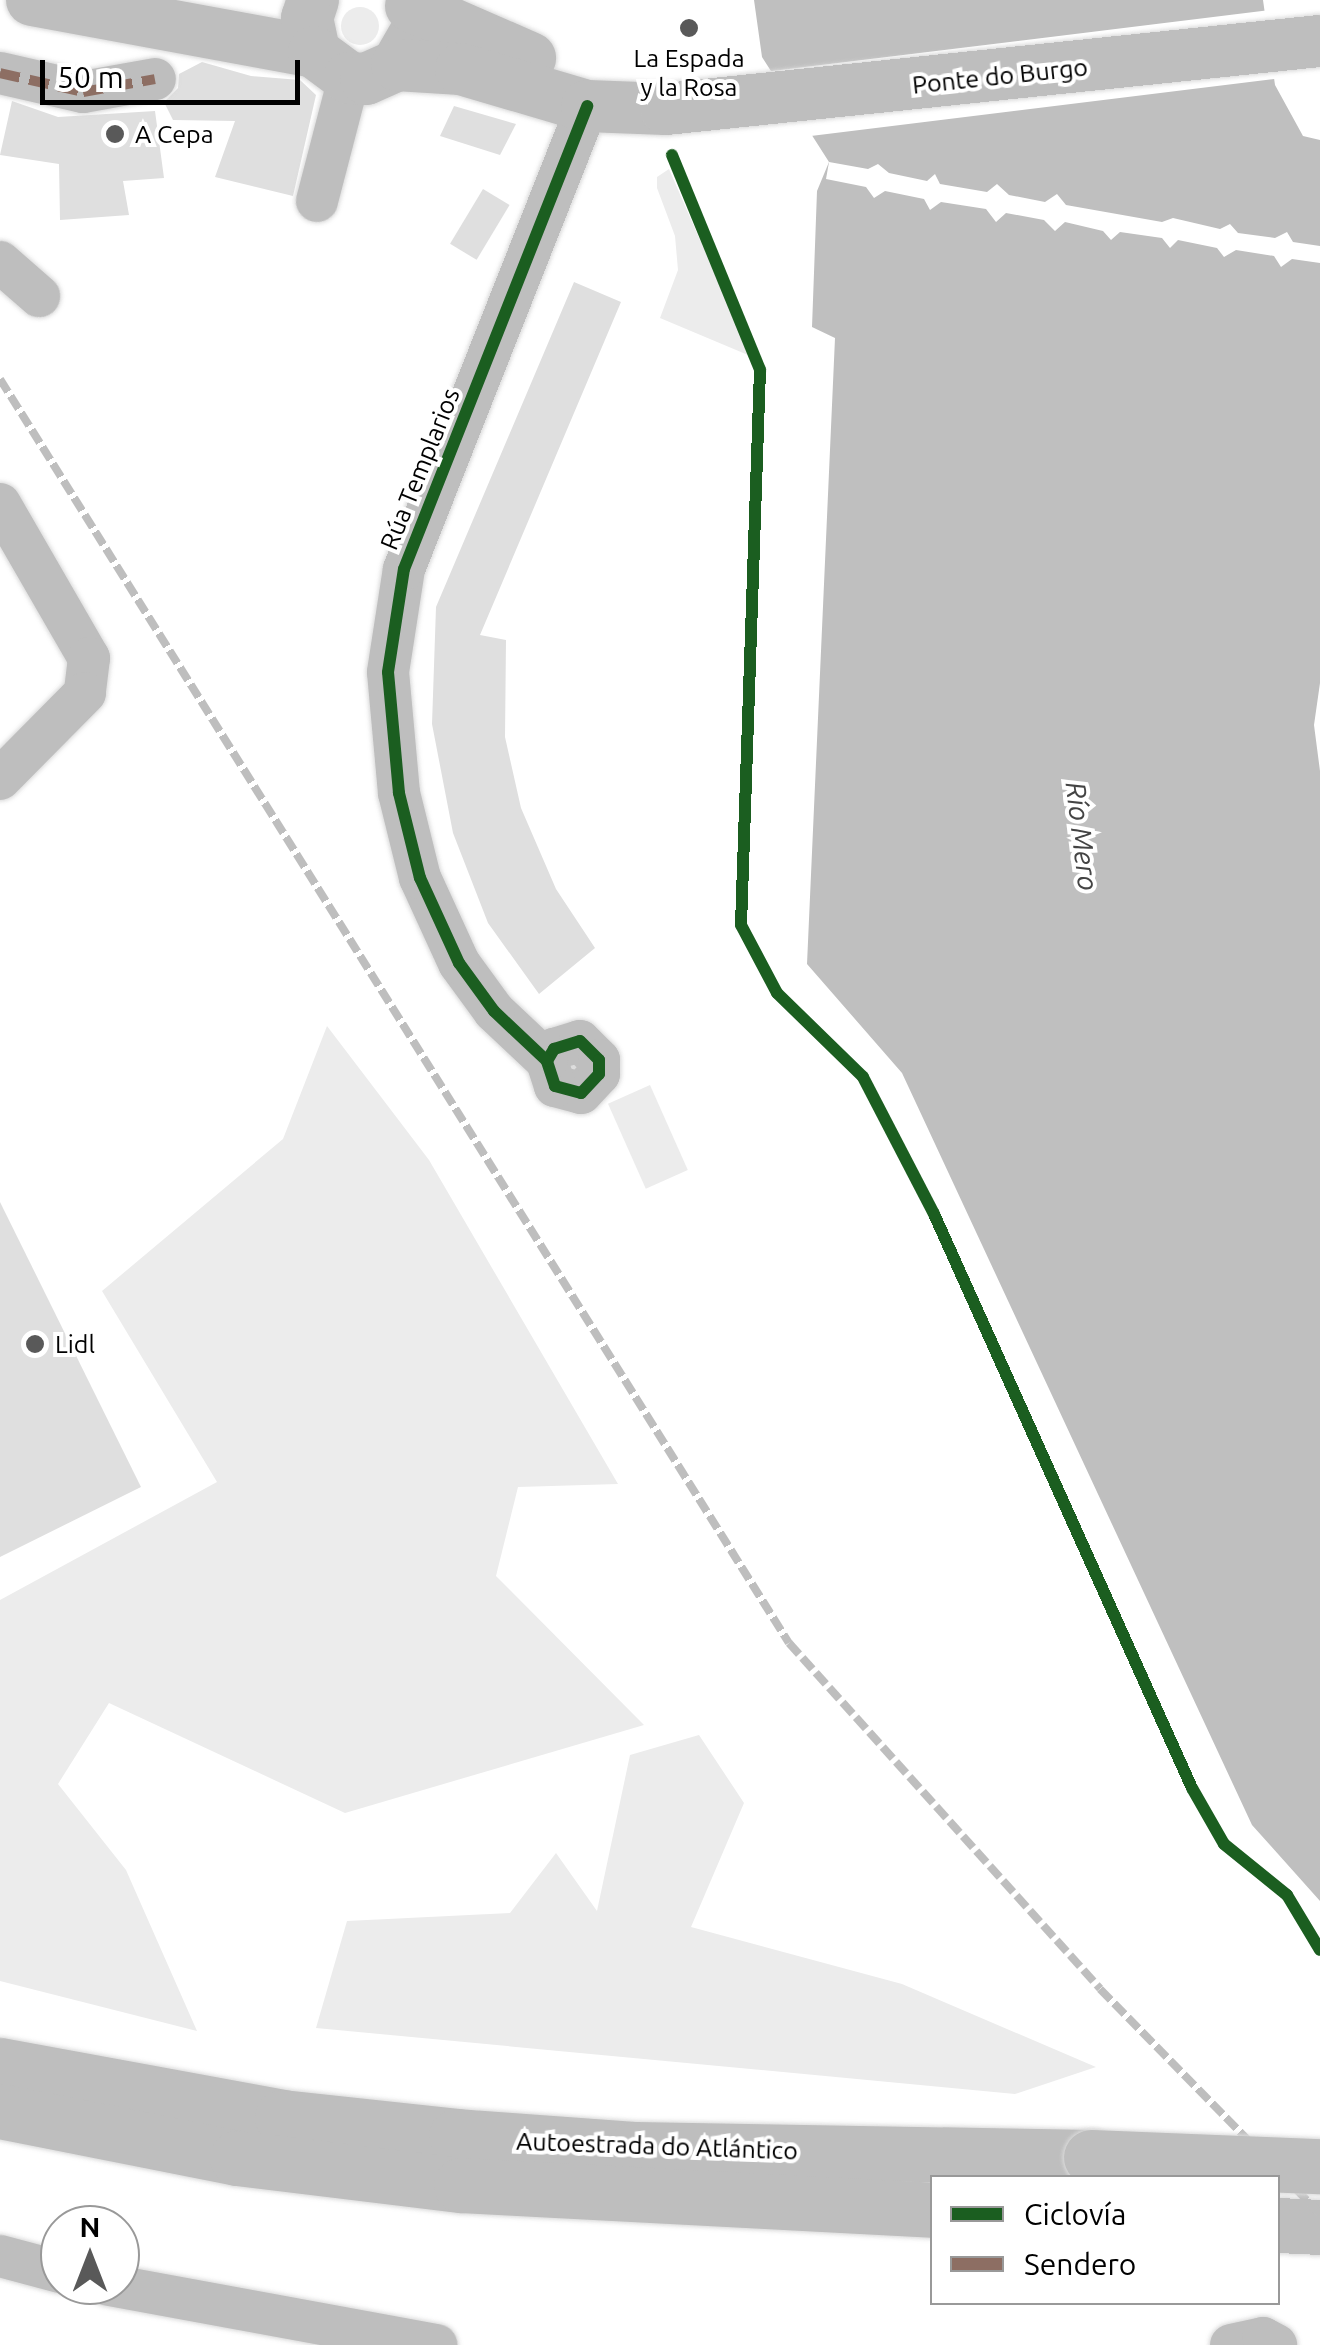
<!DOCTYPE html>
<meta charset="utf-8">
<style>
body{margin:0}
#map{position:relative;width:1320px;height:2345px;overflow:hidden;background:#fff;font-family:Ubuntu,sans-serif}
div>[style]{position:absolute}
.green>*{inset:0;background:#ececec;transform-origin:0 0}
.round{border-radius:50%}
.water>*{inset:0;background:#bfbfbf}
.pier>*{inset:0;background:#fff;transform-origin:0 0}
.building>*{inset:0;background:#dfdfdf;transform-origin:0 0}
.roads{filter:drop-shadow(0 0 2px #dbdbdb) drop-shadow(0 0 2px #dbdbdb)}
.minor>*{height:42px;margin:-21px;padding:0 21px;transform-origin:21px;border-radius:21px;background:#bebebe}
.major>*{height:52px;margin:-26px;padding:0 26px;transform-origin:26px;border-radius:26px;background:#bebebe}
.highway>*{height:55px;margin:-27.5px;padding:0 27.5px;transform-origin:27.5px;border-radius:27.5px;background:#bebebe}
.rail>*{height:8px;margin-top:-4px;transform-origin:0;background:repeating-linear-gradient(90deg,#bebebe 0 15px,transparent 0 20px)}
.bridges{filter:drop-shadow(0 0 2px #dbdbdb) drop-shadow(0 0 2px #dbdbdb)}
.highway-bridge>*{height:55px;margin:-27.5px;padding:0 27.5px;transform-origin:27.5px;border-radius:27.5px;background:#bebebe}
.quiet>*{height:10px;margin-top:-5px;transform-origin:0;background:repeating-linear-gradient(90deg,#8d6e63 0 20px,transparent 0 30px)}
.cycleway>*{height:12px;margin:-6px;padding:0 6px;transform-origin:6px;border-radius:6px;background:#1b5e20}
.dots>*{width:28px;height:28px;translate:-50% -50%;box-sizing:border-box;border:5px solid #fff;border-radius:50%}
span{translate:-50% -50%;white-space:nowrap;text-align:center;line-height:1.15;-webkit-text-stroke:8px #fff;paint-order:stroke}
.poi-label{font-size:25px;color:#000}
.left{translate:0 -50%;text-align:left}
.street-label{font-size:25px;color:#000}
.water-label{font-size:28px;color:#444;font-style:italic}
.legend{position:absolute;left:930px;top:2175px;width:350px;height:130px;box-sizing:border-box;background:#fff;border:2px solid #999;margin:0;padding:12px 18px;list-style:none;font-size:30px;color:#000}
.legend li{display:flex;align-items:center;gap:20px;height:50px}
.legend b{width:50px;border:2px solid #999}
.north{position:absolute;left:40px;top:2205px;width:100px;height:100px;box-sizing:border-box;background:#fff;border:2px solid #999;border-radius:50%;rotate:0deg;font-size:28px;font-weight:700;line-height:40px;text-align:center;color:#000}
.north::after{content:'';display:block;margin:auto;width:35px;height:45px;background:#595959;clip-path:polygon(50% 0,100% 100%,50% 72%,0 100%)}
.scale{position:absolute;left:40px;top:60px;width:260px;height:45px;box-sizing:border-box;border:5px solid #000;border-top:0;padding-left:12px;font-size:30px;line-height:35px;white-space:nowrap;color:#000;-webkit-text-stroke:8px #fff;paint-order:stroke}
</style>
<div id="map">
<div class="green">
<i class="round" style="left:341px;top:7px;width:38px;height:38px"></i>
<i style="clip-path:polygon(669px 169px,748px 350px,748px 355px,660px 318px,678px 270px,675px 236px,657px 188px,657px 177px)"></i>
<i style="clip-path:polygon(327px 1026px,429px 1160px,618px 1484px,518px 1487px,496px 1576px,644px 1725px,345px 1813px,109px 1703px,58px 1784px,126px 1870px,197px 2031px,0 1981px,0 1600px,217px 1482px,102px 1291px,283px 1139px)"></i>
<i style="left:650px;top:1085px;width:93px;height:46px;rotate:66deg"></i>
<i style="clip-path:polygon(699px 1735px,744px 1803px,691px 1927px,902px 1984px,1096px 2067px,1015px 2094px,316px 2028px,347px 1921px,510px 1913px,556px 1853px,597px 1911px,630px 1755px)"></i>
</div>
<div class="water">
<i style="clip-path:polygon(754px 0,1263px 0,1275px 85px,1303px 136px,1320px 140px,1320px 683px,1314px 725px,1320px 771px,1320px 1901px,1252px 1825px,902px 1073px,807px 964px,835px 338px,812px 327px,817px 191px,829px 162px,762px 57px)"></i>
</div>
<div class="pier">
<i style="left:1270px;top:10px;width:69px;height:514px;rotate:83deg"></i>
<i style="clip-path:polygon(829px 162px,868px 169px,878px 164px,889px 173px,927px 181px,935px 174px,940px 184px,987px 192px,997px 184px,1009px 195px,1045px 202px,1057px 194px,1066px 205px,1162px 222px,1173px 218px,1220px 229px,1230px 224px,1238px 233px,1275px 238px,1287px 232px,1293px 242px,1320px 246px,1320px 263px,1292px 259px,1281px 267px,1274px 256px,1236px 250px,1224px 257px,1217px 248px,1178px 240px,1170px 248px,1162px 238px,1120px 232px,1111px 240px,1103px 231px,1065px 222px,1055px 231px,1044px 220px,1006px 213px,996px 222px,986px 209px,941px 202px,930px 210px,924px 199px,885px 191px,874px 198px,866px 187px,826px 179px)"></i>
</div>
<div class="building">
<i style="clip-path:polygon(202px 62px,251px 76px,300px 80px,316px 95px,293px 196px,215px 177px,235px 121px,173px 120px,164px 102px,178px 88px,179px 74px)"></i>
<i style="clip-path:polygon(12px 101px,58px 117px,155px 111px,164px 178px,123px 181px,129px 215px,60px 220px,59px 164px,0 155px)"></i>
<i style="clip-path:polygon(454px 106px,516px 124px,500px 155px,440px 136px)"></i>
<i style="left:483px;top:189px;width:31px;height:64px;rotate:31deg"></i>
<i style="clip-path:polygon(574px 282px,621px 302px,480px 635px,506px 640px,505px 737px,521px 808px,556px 889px,595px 948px,539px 994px,488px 923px,453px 833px,432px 724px,436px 607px)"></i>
<i style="clip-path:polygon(0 1202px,141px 1487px,0 1557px)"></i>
</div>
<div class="roads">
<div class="minor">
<i style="left:0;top:73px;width:85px;rotate:12.9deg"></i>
<i style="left:83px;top:92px;width:73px;rotate:-10.2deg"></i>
<i style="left:317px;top:201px;width:127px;rotate:-75.4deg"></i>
<i style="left:0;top:262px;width:52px;rotate:41.1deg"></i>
<i style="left:0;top:504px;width:178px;rotate:60deg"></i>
<i style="left:89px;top:658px;width:35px;rotate:97deg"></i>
<i style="left:85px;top:693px;width:121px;rotate:134.7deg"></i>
<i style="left:547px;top:1061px;width:14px;rotate:-60deg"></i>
<i style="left:554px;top:1049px;width:27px;rotate:-17deg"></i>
<i style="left:580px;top:1041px;width:27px;rotate:45deg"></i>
<i style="left:599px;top:1060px;width:14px;rotate:90deg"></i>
<i style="left:599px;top:1074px;width:26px;rotate:133deg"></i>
<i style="left:581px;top:1093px;width:27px;rotate:-165deg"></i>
<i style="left:555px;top:1086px;width:26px;rotate:-108deg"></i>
<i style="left:547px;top:1061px;width:73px;rotate:-136.7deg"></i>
<i style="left:494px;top:1011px;width:59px;rotate:-126.1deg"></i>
<i style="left:459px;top:963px;width:94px;rotate:-114.6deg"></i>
<i style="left:420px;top:878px;width:88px;rotate:-103.9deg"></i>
<i style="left:399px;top:793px;width:121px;rotate:-95.2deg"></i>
<i style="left:388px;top:672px;width:104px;rotate:-81.2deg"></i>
<i style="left:404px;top:569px;width:498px;rotate:-68.4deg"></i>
<i style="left:0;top:2256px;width:62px;rotate:14.9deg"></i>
<i style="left:109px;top:2285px;width:333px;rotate:10.4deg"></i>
<i style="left:1231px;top:2345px;width:33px;rotate:-12deg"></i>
<i style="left:1263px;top:2338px;width:15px;rotate:28deg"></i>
</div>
<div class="major">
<i style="left:32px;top:0;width:287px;rotate:10.4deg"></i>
<i style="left:313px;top:0;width:19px;rotate:108deg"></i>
<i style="left:307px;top:18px;width:35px;rotate:78deg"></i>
<i style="left:314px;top:52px;width:44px;rotate:36.6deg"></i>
<i style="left:349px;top:78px;width:17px;rotate:3deg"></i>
<i style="left:366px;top:79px;width:34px;rotate:-24deg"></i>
<i style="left:397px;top:65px;width:34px;rotate:-60deg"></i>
<i style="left:411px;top:6px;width:130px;rotate:23.6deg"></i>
<i style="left:397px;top:65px;width:64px;rotate:3.6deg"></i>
<i style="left:461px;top:69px;width:131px;rotate:16.4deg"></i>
<i style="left:587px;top:106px;width:79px;rotate:2.2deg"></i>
<i style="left:666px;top:109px;width:658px;rotate:-5.94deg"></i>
</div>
<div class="highway">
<i style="left:0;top:2065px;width:287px;rotate:10.4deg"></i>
<i style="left:282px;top:2117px;width:175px;rotate:6.2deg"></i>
<i style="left:456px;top:2136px;width:178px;rotate:4.2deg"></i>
<i style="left:634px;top:2149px;width:457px;rotate:1deg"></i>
<i style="left:0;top:2111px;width:242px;rotate:11.2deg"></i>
<i style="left:237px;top:2158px;width:226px;rotate:6.9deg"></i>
<i style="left:461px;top:2185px;width:472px;rotate:3deg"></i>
<i style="left:1278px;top:2225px;width:42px;rotate:2.7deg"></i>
</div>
</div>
<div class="rail">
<i style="left:0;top:379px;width:1490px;rotate:58.03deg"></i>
<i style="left:789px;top:1643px;width:465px;rotate:48deg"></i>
<i style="left:1100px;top:1989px;width:315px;rotate:45.6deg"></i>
</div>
<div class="bridges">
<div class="highway-bridge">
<i style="left:1091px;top:2157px;width:229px;rotate:2.3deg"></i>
</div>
</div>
<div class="quiet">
<i style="left:0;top:73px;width:85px;rotate:12.9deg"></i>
<i style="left:83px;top:92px;width:73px;rotate:-10.2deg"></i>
</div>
<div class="cycleway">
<i style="left:672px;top:155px;width:232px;rotate:67.7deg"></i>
<i style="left:760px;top:370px;width:555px;rotate:91.96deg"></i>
<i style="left:741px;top:925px;width:77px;rotate:62.1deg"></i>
<i style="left:777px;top:993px;width:120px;rotate:44.3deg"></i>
<i style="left:863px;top:1077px;width:154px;rotate:62.6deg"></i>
<i style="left:934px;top:1214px;width:629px;rotate:65.8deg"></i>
<i style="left:1192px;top:1788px;width:64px;rotate:60.3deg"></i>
<i style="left:1224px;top:1844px;width:81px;rotate:39deg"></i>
<i style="left:1287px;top:1895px;width:64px;rotate:59deg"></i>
<i style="left:547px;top:1061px;width:14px;rotate:-60deg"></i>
<i style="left:554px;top:1049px;width:27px;rotate:-17deg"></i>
<i style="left:580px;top:1041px;width:27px;rotate:45deg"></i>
<i style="left:599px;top:1060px;width:14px;rotate:90deg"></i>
<i style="left:599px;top:1074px;width:26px;rotate:133deg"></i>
<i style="left:581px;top:1093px;width:27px;rotate:-165deg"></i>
<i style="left:555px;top:1086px;width:26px;rotate:-108deg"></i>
<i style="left:547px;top:1061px;width:73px;rotate:-136.7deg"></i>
<i style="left:494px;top:1011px;width:59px;rotate:-126.1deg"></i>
<i style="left:459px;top:963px;width:94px;rotate:-114.6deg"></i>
<i style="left:420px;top:878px;width:88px;rotate:-103.9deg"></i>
<i style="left:399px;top:793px;width:121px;rotate:-95.2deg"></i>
<i style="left:388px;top:672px;width:104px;rotate:-81.2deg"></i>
<i style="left:404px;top:569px;width:498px;rotate:-68.4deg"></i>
</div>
<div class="dots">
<i style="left:689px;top:28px;background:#595959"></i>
<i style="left:115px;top:134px;background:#595959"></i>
<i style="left:35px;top:1344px;background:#595959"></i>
</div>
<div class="poi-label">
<span style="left:689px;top:73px">La Espada<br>y la Rosa</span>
<span class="left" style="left:135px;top:134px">A Cepa</span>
<span class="left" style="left:55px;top:1344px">Lidl</span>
</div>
<div class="street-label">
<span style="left:1000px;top:76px;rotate:-6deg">Ponte do Burgo</span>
<span style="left:420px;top:469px;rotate:-68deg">Rúa Templarios</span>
<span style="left:657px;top:2146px;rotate:2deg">Autoestrada do Atlántico</span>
</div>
<div class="water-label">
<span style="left:1082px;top:836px;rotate:83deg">Río Mero</span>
</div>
<ul class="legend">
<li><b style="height:12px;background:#1b5e20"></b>Ciclovía</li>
<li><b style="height:12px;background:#8d6e63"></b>Sendero</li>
</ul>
<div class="north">N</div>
<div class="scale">50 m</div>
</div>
